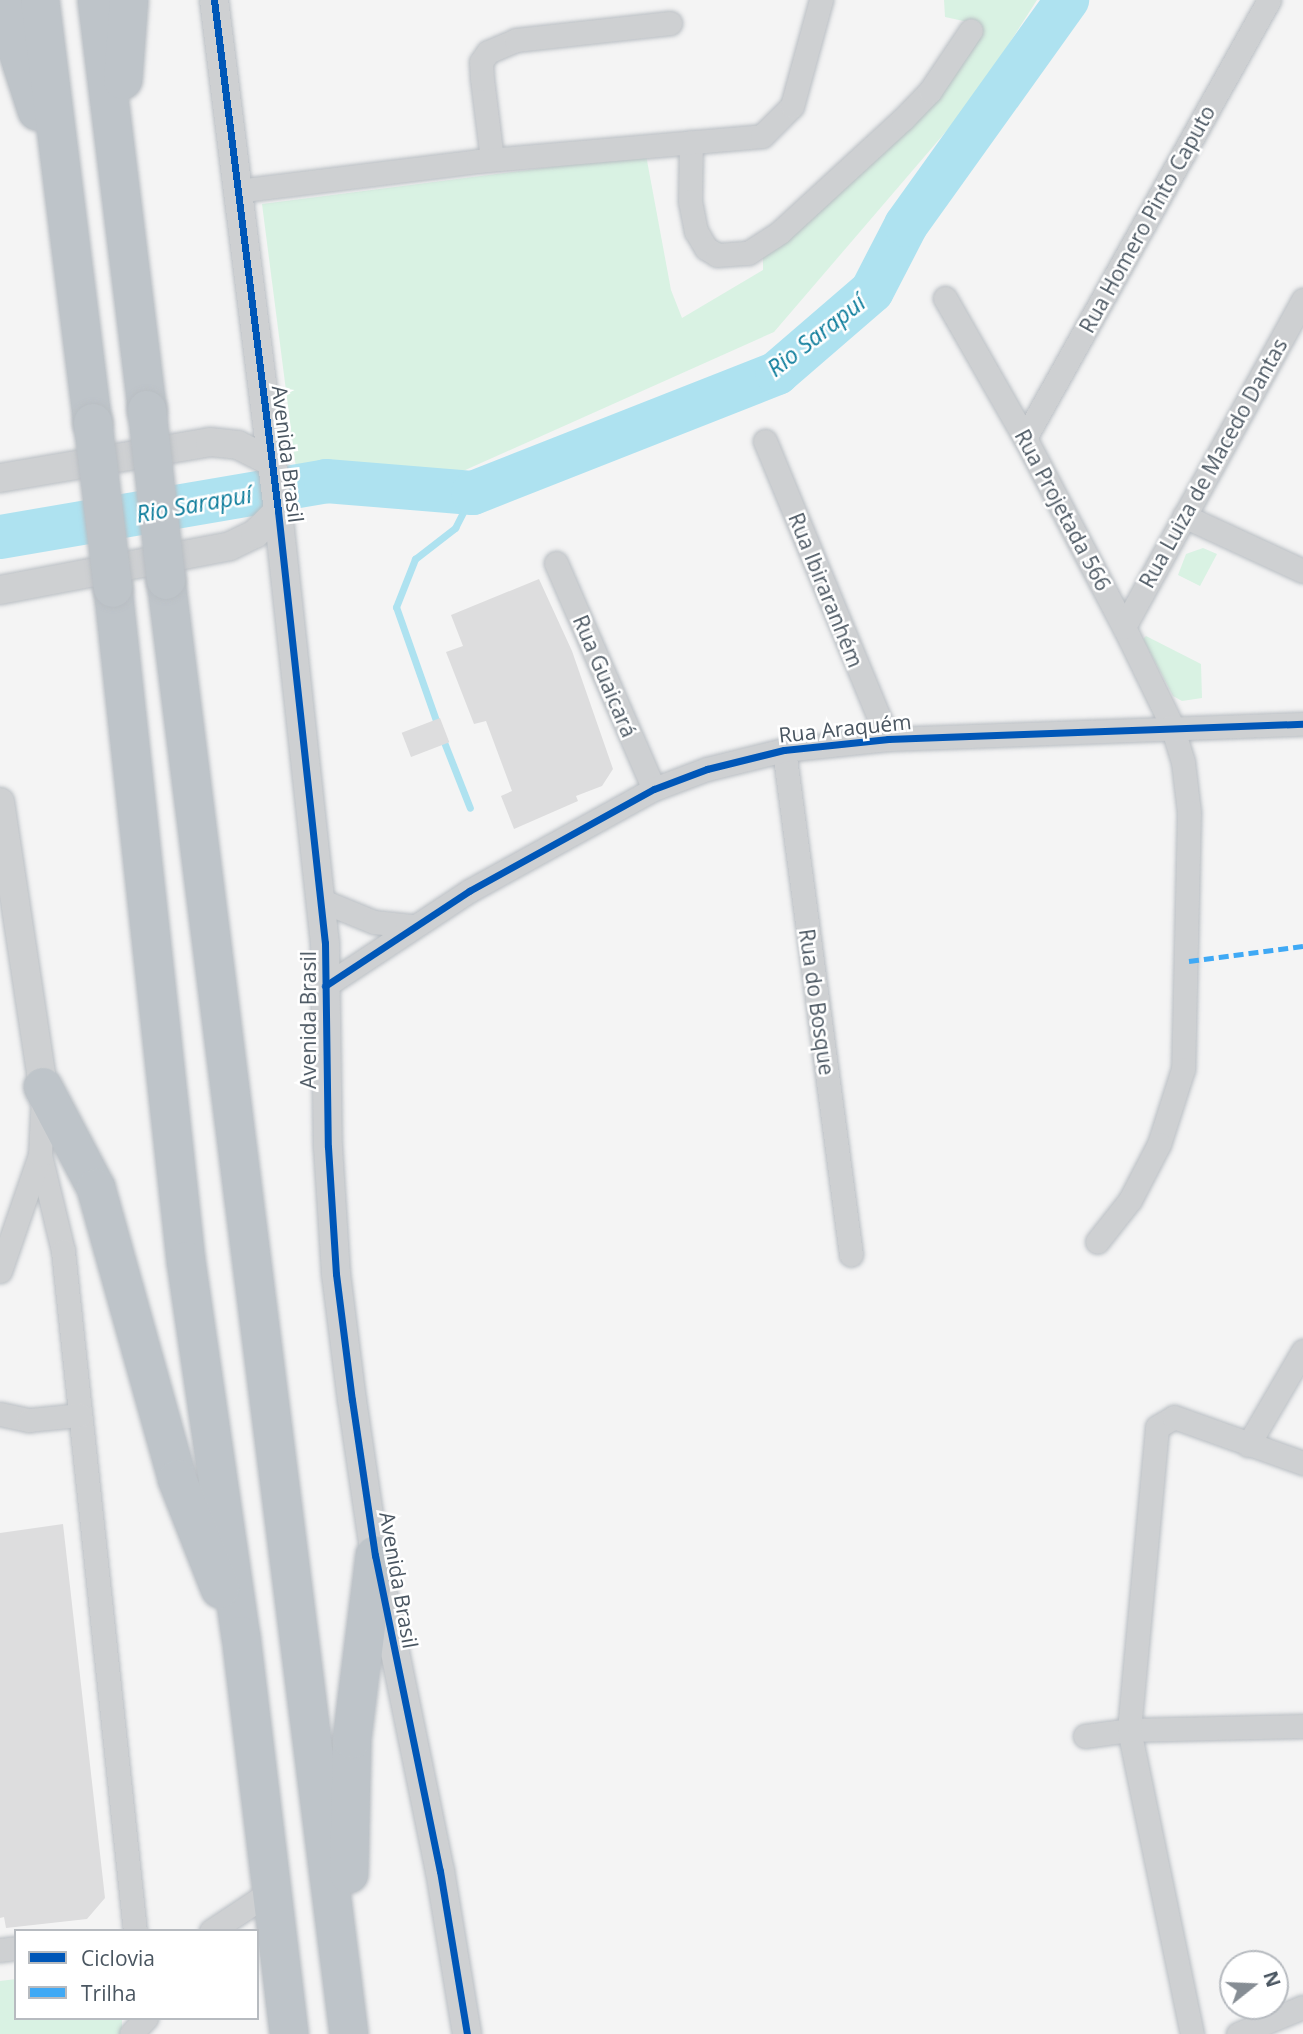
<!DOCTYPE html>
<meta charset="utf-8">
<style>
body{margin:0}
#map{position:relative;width:1303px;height:2034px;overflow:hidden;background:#f4f4f4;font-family:"Open Sans",sans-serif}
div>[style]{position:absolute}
.green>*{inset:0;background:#d9f2e3}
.stream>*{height:7px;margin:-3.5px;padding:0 3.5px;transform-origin:3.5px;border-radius:3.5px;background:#aee2f0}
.river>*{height:44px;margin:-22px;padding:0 22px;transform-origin:22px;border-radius:22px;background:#aee2f0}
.building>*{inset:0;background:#ddddde;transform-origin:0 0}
.roads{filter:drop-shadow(0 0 2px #b9bec3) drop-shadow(0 0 2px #b9bec3)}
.minor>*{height:23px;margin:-11.5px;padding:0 11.5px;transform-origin:11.5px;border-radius:11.5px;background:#ced0d2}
.tertiary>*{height:28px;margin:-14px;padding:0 14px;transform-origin:14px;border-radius:14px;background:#ced0d2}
.motorway>*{height:38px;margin:-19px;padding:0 19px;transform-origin:19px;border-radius:19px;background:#bec4c9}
.bridges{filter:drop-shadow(0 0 2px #b9bec3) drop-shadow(0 0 2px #b9bec3)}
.motorway-bridge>*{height:38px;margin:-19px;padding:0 19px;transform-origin:19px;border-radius:19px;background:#bec4c9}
.quiet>*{height:5px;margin-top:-2.5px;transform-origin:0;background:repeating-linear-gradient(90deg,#3fa9f5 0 10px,transparent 0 15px)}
.cycleway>*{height:7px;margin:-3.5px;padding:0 3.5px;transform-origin:3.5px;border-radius:3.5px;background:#0057b8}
span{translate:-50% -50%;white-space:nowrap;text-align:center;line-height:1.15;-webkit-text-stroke:5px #fff;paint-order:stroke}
.street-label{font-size:21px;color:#4a5661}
.water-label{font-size:23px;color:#0c7c9b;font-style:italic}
.legend{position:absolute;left:14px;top:1929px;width:245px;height:91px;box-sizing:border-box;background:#fff;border:2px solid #b7bbc0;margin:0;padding:9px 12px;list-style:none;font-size:21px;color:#4a5661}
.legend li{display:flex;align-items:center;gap:14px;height:35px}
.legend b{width:35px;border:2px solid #b7bbc0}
.north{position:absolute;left:1219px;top:1950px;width:70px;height:70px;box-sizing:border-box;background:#fff;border:2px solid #b7bbc0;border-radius:50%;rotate:72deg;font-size:19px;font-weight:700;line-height:28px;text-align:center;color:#4a5661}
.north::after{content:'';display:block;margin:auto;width:24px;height:32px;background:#868d94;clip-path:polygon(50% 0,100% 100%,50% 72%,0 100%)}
</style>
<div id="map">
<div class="green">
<i style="clip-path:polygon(944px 0,1037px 0,973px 100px,774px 332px,443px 480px,322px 471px,297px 476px,262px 204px,646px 155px,671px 290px,682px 318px,763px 270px,763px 255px,960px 67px,982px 25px,945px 17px)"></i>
<i style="clip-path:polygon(1203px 548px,1217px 554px,1200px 586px,1178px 575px,1186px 554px)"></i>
<i style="clip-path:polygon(1146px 636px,1201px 664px,1202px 698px,1182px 701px,1173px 696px,1143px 639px)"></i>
<i style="clip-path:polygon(16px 1979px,16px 2018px,122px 2018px,122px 2034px,0 2034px,0 1981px)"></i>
</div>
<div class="stream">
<i style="left:438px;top:726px;width:126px;rotate:-109.4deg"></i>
<i style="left:396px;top:607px;width:52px;rotate:-68.4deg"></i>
<i style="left:415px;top:559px;width:51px;rotate:-37.8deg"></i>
<i style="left:455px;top:528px;width:39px;rotate:-63deg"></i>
<i style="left:442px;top:737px;width:76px;rotate:68.5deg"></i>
</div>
<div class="river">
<i style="left:0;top:537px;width:331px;rotate:-9.7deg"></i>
<i style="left:326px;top:481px;width:147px;rotate:4.7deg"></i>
<i style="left:473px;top:493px;width:327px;rotate:-21.5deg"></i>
<i style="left:777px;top:373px;width:125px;rotate:-40.8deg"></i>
<i style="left:872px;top:291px;width:74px;rotate:-62.7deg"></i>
<i style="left:906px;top:225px;width:277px;rotate:-54.4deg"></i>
</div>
<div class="building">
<i style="clip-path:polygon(539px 579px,572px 651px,613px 769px,602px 786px,576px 796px,578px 801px,514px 829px,501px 796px,512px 791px,486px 721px,474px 724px,446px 652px,463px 646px,451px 615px)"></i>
<i style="left:440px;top:718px;width:26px;height:41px;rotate:69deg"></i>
<i style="clip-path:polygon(63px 1524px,105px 1898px,87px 1919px,6px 1928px,4px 1917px,0 1918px,0 1533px)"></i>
</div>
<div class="roads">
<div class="minor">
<i style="left:691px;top:142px;width:59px;rotate:91deg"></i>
<i style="left:690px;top:201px;width:31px;rotate:79deg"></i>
<i style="left:696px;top:231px;width:20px;rotate:60deg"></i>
<i style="left:706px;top:248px;width:13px;rotate:32deg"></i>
<i style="left:717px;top:255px;width:31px;rotate:-4deg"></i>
<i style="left:748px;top:253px;width:38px;rotate:-33deg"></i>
<i style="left:780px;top:232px;width:167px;rotate:-42.6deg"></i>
<i style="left:903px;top:119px;width:39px;rotate:-46deg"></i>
<i style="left:930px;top:91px;width:73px;rotate:-56.1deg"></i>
<i style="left:492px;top:159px;width:81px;rotate:-97.1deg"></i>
<i style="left:482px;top:79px;width:17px;rotate:-93deg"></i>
<i style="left:481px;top:62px;width:12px;rotate:-55deg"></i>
<i style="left:488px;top:52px;width:30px;rotate:-23deg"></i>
<i style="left:516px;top:40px;width:155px;rotate:-6.3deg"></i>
<i style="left:237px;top:191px;width:243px;rotate:-7.1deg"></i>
<i style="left:478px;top:161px;width:285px;rotate:-5deg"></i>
<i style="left:762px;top:136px;width:42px;rotate:-45deg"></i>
<i style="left:792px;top:106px;width:110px;rotate:-74.7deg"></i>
<i style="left:945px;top:298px;width:161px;rotate:60.3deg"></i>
<i style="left:1025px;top:438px;width:213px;rotate:62.4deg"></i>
<i style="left:1124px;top:627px;width:110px;rotate:64.1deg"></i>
<i style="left:1172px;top:726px;width:38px;rotate:73deg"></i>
<i style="left:1183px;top:762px;width:50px;rotate:83.2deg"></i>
<i style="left:1189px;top:812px;width:257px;rotate:91.3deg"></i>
<i style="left:1183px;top:1069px;width:79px;rotate:107.7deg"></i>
<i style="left:1159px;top:1144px;width:63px;rotate:117.4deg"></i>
<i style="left:1130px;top:1200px;width:53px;rotate:128.2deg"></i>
<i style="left:1025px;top:438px;width:501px;rotate:-60.88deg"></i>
<i style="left:765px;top:441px;width:322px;rotate:67.6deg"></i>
<i style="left:1184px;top:516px;width:131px;rotate:24.8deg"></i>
<i style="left:556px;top:563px;width:246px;rotate:66.6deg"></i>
<i style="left:1124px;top:627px;width:373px;rotate:-61.3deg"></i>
<i style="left:784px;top:750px;width:509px;rotate:82.44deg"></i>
<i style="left:320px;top:900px;width:58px;rotate:22.2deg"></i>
<i style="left:374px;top:922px;width:38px;rotate:6deg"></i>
<i style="left:325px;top:986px;width:173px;rotate:-33.4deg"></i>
<i style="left:469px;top:891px;width:211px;rotate:-28.9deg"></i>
<i style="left:654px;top:789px;width:57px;rotate:-20.7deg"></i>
<i style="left:707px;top:769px;width:79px;rotate:-13.9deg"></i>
<i style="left:784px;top:750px;width:105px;rotate:-6deg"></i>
<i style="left:888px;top:739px;width:415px;rotate:-2.1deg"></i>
<i style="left:40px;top:1155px;width:99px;rotate:76.5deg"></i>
<i style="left:63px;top:1251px;width:684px;rotate:83.96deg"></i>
<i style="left:0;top:1271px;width:123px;rotate:-71deg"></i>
<i style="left:40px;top:1155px;width:61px;rotate:-87.2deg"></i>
<i style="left:0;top:1414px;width:30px;rotate:12deg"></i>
<i style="left:29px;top:1420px;width:51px;rotate:-5.6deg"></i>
<i style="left:1248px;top:1445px;width:109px;rotate:-59.7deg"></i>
<i style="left:1085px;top:1736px;width:44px;rotate:-7.8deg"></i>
<i style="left:1129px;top:1730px;width:174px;rotate:-1.3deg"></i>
<i style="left:211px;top:1931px;width:74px;rotate:-33.5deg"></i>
<i style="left:0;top:1950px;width:16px;rotate:-7deg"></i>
<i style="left:131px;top:2034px;width:22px;rotate:-47deg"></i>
<i style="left:1192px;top:2034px;width:310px;rotate:-101.7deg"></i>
<i style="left:1129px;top:1730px;width:304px;rotate:-84.7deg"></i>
<i style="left:1157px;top:1427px;width:20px;rotate:-30deg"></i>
<i style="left:1174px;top:1417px;width:137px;rotate:19.6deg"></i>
<i style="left:1238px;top:2034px;width:70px;rotate:-22.6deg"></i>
</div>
<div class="tertiary">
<i style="left:214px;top:0;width:515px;rotate:82.86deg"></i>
<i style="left:278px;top:511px;width:435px;rotate:83.8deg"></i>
<i style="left:325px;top:943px;width:204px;rotate:89.2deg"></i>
<i style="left:328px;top:1147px;width:127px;rotate:86.4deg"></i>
<i style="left:336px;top:1274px;width:127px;rotate:82.8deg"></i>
<i style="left:352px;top:1400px;width:157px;rotate:81.6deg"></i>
<i style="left:375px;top:1555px;width:323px;rotate:78.4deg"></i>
<i style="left:440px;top:1871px;width:165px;rotate:80.6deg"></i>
<i style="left:0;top:478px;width:213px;rotate:-9.7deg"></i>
<i style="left:210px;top:442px;width:28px;rotate:6deg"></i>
<i style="left:238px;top:445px;width:36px;rotate:27deg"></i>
<i style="left:0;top:590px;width:234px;rotate:-10.8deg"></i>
<i style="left:230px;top:546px;width:28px;rotate:-26deg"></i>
<i style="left:255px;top:534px;width:33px;rotate:-45deg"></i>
<i style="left:0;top:802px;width:288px;rotate:81.4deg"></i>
</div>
<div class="motorway">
<i style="left:1px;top:0;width:117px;rotate:72deg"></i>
<i style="left:40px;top:0;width:426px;rotate:82.9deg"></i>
<i style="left:97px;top:0;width:413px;rotate:83deg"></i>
<i style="left:123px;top:80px;width:80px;rotate:-85.7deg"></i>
<i style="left:166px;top:580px;width:1465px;rotate:82.83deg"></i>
<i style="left:113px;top:588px;width:677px;rotate:83.81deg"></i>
<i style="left:186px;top:1261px;width:379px;rotate:81.7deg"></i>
<i style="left:241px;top:1636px;width:401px;rotate:83.1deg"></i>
<i style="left:43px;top:1087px;width:114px;rotate:62.3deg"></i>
<i style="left:96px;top:1188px;width:302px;rotate:74.4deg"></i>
<i style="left:177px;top:1479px;width:118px;rotate:68.6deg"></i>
<i style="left:349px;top:1874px;width:135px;rotate:-88.7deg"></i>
<i style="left:352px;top:1739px;width:185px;rotate:-82.9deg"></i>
</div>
</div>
<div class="bridges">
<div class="motorway-bridge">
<i style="left:147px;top:410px;width:171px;rotate:83.6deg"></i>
<i style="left:93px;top:423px;width:166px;rotate:83.1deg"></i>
</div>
</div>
<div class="quiet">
<i style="left:1189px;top:961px;width:115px;rotate:-7.5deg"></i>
</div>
<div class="cycleway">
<i style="left:214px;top:0;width:515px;rotate:82.86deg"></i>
<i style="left:278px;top:511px;width:435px;rotate:83.8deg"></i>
<i style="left:325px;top:943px;width:204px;rotate:89.2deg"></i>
<i style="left:328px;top:1147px;width:127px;rotate:86.4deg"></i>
<i style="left:336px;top:1274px;width:127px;rotate:82.8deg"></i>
<i style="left:352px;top:1400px;width:157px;rotate:81.6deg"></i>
<i style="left:375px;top:1555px;width:323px;rotate:78.4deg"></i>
<i style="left:440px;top:1871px;width:165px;rotate:80.6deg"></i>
<i style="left:325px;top:986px;width:173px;rotate:-33.4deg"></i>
<i style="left:469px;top:891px;width:211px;rotate:-28.9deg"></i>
<i style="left:654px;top:789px;width:57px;rotate:-20.7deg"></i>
<i style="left:707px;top:769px;width:79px;rotate:-13.9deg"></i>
<i style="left:784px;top:750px;width:105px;rotate:-6deg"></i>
<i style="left:888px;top:739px;width:415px;rotate:-2.1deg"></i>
</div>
<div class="street-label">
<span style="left:1147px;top:219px;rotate:-61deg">Rua Homero Pinto Caputo</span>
<span style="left:288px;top:454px;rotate:83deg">Avenida Brasil</span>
<span style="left:1213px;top:463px;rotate:-61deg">Rua Luiza de Macedo Dantas</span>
<span style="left:1063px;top:510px;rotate:62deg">Rua Projetada 566</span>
<span style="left:826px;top:590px;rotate:68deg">Rua Ibiraranhém</span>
<span style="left:605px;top:676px;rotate:67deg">Rua Guaicará</span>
<span style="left:845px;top:728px;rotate:-6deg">Rua Araquém</span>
<span style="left:817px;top:1002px;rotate:82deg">Rua do Bosque</span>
<span style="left:308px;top:1020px;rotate:-90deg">Avenida Brasil</span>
<span style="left:399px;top:1580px;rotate:80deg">Avenida Brasil</span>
</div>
<div class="water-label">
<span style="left:816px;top:335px;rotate:-38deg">Rio Sarapuí</span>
<span style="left:194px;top:504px;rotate:-10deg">Rio Sarapuí</span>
</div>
<ul class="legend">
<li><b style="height:9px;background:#0057b8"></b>Ciclovia</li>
<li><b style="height:9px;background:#3fa9f5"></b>Trilha</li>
</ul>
<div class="north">N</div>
</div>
